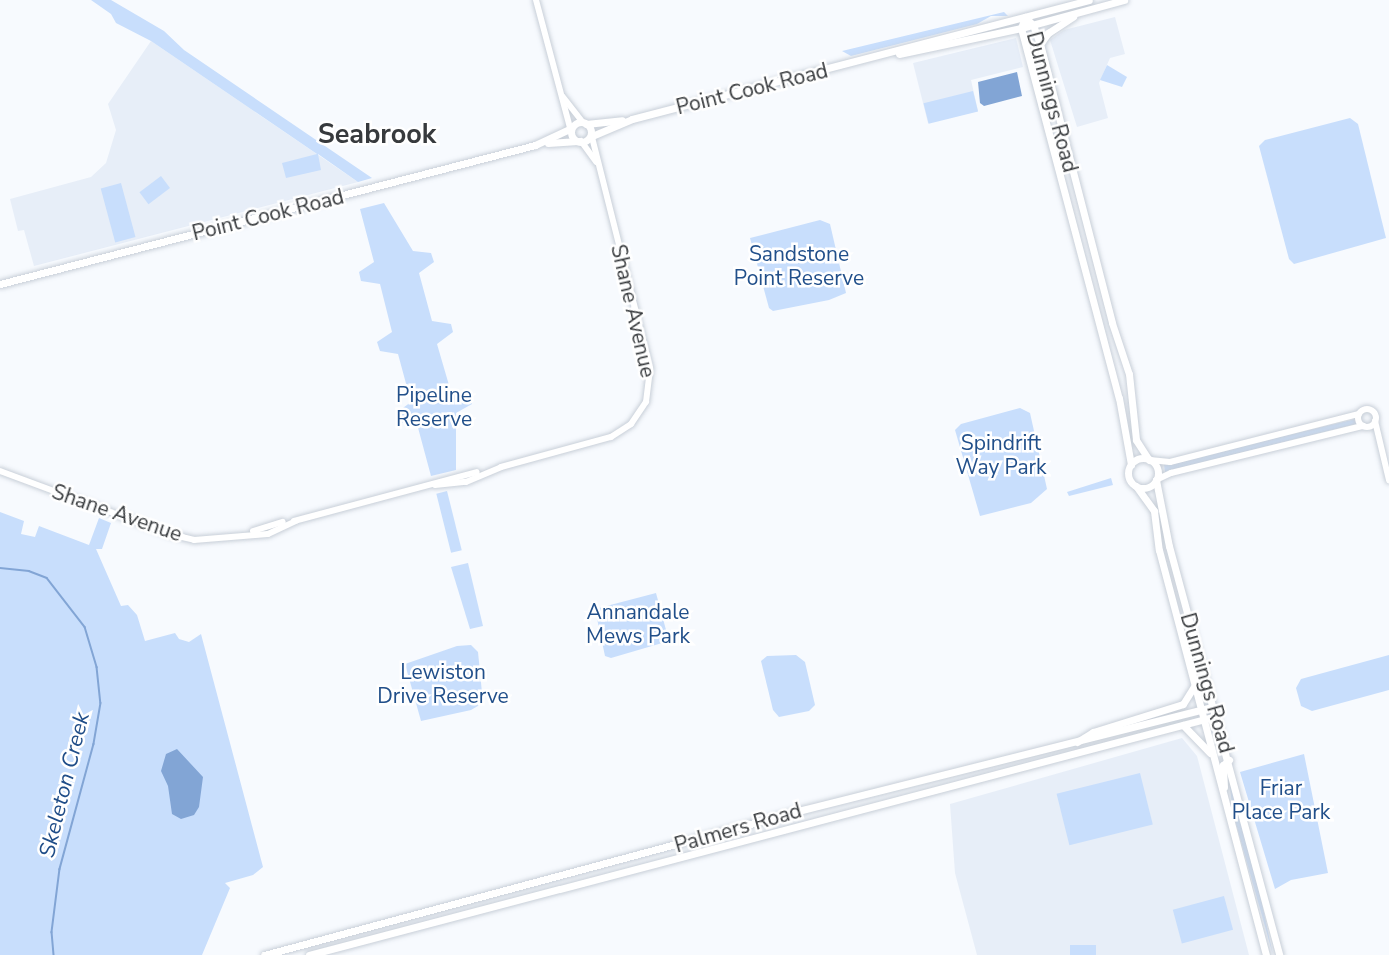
<!DOCTYPE html>
<style>
body{margin:0}
#map{position:relative;width:1389px;height:955px;overflow:hidden;background:#f7fafe;font-family:"Nunito Sans",sans-serif}
div>[style]{position:absolute}
.built>*{inset:0;background:#e7eef8}
.green>*{inset:0;background:#c8defc;transform-origin:0 0}
.water>*{inset:0;background:#82a5d5}
.stream>*{height:1.5px;margin:-0.75px;padding:0 0.75px;transform-origin:0.75px;border-radius:0.75px;background:#82a5d5}
.roads{filter:drop-shadow(0 0 2px #c8cfd8) drop-shadow(0 0 2px #c8cfd8)}
.tertiary>*{height:6px;margin:-3px;padding:0 3px;transform-origin:3px;border-radius:3px;background:#fff}
.tertiary>.ring{margin:-3px;padding:0;box-sizing:content-box;background:none;border:6px solid #fff;border-radius:50%}
.secondary>*{height:7px;margin:-3.5px;padding:0 3.5px;transform-origin:3.5px;border-radius:3.5px;background:#fff}
.secondary>.ring{margin:-3.5px;padding:0;box-sizing:content-box;background:none;border:7px solid #fff;border-radius:50%}
span{translate:-50% -50%;white-space:nowrap;text-align:center;line-height:1.15;-webkit-text-stroke:5px #fff;paint-order:stroke}
.street-label{font-size:21px;color:#373a3d}
.park-label{font-size:21px;color:#214f8a}
.water-label{font-size:22px;color:#1f4d88;font-style:italic}
.district-label{font-size:27px;color:#373a3d;font-weight:700}
</style>
<div id="map">
<div class="built">
<i style="clip-path:polygon(1115px 17px,1125px 54px,1110px 58px,1099px 83px,1108px 118px,1077px 127px,1050px 40px,1064px 30px)"></i>
<i style="clip-path:polygon(1016px 38px,1023px 67px,971px 80px,978px 111px,928px 123px,913px 63px)"></i>
<i style="clip-path:polygon(151px 41px,358px 182px,34px 266px,24px 230px,18px 231px,10px 199px,91px 177px,106px 163px,116px 130px,108px 104px)"></i>
<i style="clip-path:polygon(1182px 738px,1197px 756px,1249px 955px,977px 955px,955px 873px,950px 804px)"></i>
</div>
<div class="green">
<i style="clip-path:polygon(91px 0,111px 0,164px 31px,184px 50px,372px 178px,358px 182px,318px 154px,321px 170px,286px 178px,282px 163px,317px 154px,151px 41px,116px 23px,111px 14px)"></i>
<i style="clip-path:polygon(1004px 12px,1008px 16px,991px 16px,977px 24px,851px 56px,842px 51px)"></i>
<i style="clip-path:polygon(1107px 65px,1127px 77px,1122px 87px,1100px 80px)"></i>
<i style="left:973px;top:91px;width:21px;height:51px;rotate:76deg"></i>
<i style="clip-path:polygon(1350px 118px,1358px 124px,1386px 238px,1294px 264px,1289px 259px,1259px 146px,1265px 140px)"></i>
<i style="left:161px;top:176px;width:15px;height:27px;rotate:53deg"></i>
<i style="left:121px;top:183px;width:56px;height:21px;rotate:75deg"></i>
<i style="clip-path:polygon(384px 203px,413px 251px,431px 253px,434px 262px,419px 273px,432px 321px,451px 324px,453px 332px,437px 344px,451px 392px,469px 395px,472px 404px,456px 413px,456px 470px,431px 476px,417px 424px,398px 422px,396px 413px,411px 402px,398px 354px,380px 351px,377px 342px,392px 332px,380px 284px,361px 281px,359px 272px,374px 262px,360px 209px)"></i>
<i style="clip-path:polygon(820px 220px,830px 224px,846px 293px,829px 300px,773px 311px,769px 308px,750px 238px)"></i>
<i style="clip-path:polygon(1020px 408px,1030px 413px,1047px 489px,1031px 503px,980px 516px,955px 430px,961px 424px)"></i>
<i style="clip-path:polygon(1356px 419px,1356px 424px,1165px 472px,1164px 464px)"></i>
<i style="clip-path:polygon(1111px 478px,1113px 485px,1069px 496px,1067px 492px)"></i>
<i style="left:447px;top:491px;width:61px;height:11px;rotate:76deg"></i>
<i style="clip-path:polygon(0 512px,24px 521px,21px 534px,35px 537px,39px 526px,89px 545px,99px 518px,111px 523px,102px 549px,96px 549px,121px 606px,128px 605px,137px 615px,145px 641px,175px 633px,179px 639px,189px 642px,201px 634px,263px 867px,253px 875px,225px 883px,230px 888px,202px 955px,0 955px)"></i>
<i style="clip-path:polygon(468px 563px,483px 626px,470px 629px,451px 567px)"></i>
<i style="clip-path:polygon(656px 593px,669px 641px,611px 658px,605px 656px,595px 609px)"></i>
<i style="clip-path:polygon(457px 646px,471px 645px,478px 652px,483px 703px,471px 710px,421px 721px,405px 664px)"></i>
<i style="clip-path:polygon(796px 655px,805px 662px,815px 705px,809px 711px,779px 717px,773px 710px,761px 661px,767px 656px)"></i>
<i style="clip-path:polygon(1389px 655px,1389px 690px,1312px 711px,1301px 706px,1296px 688px,1301px 679px)"></i>
<i style="clip-path:polygon(1304px 754px,1328px 873px,1291px 880px,1275px 889px,1240px 772px)"></i>
<i style="clip-path:polygon(1228px 771px,1261px 899px,1273px 955px,1233px 813px)"></i>
<i style="left:1140px;top:773px;width:53px;height:86px;rotate:76deg"></i>
<i style="left:1224px;top:896px;width:35px;height:53px;rotate:75deg"></i>
<i style="left:1096px;top:945px;width:10px;height:26px;rotate:90deg"></i>
</div>
<div class="water">
<i style="clip-path:polygon(1017px 72px,1022px 96px,984px 106px,980px 103px,978px 82px)"></i>
<i style="clip-path:polygon(177px 749px,203px 777px,199px 807px,194px 815px,181px 819px,172px 814px,168px 786px,161px 771px,166px 754px)"></i>
</div>
<div class="stream">
<i style="left:0;top:568px;width:29px;rotate:6deg"></i>
<i style="left:29px;top:571px;width:19px;rotate:21deg"></i>
<i style="left:47px;top:578px;width:62px;rotate:52.2deg"></i>
<i style="left:85px;top:627px;width:42px;rotate:73.3deg"></i>
<i style="left:97px;top:667px;width:36px;rotate:84deg"></i>
<i style="left:101px;top:703px;width:42px;rotate:99.7deg"></i>
<i style="left:94px;top:744px;width:130px;rotate:105.2deg"></i>
<i style="left:60px;top:869px;width:64px;rotate:97.2deg"></i>
<i style="left:52px;top:932px;width:23px;rotate:85deg"></i>
</div>
<div class="roads">
<div class="tertiary">
<i style="left:536px;top:0;width:132px;rotate:75.1deg"></i>
<i style="left:563px;top:97px;width:33px;rotate:52deg"></i>
<i style="left:581px;top:141px;width:26px;rotate:54deg"></i>
<i class="ring" style="left:1358px;top:409px;width:12px;height:12px"></i>
<i style="left:1375px;top:421px;width:61px;rotate:76.7deg"></i>
<i style="left:1150px;top:460px;width:20px;rotate:6deg"></i>
<i style="left:1170px;top:462px;width:195px;rotate:-14.3deg"></i>
<i style="left:0;top:471px;width:180px;rotate:20.4deg"></i>
<i style="left:169px;top:534px;width:26px;rotate:13deg"></i>
<i style="left:194px;top:540px;width:74px;rotate:-4.6deg"></i>
<i style="left:268px;top:534px;width:31px;rotate:-25deg"></i>
<i style="left:1156px;top:480px;width:17px;rotate:-25deg"></i>
<i style="left:1171px;top:473px;width:198px;rotate:-13.8deg"></i>
<i style="left:435px;top:485px;width:31px;rotate:-6deg"></i>
<i style="left:466px;top:482px;width:38px;rotate:-23deg"></i>
<i style="left:501px;top:467px;width:114px;rotate:-15.3deg"></i>
<i style="left:611px;top:437px;width:24px;rotate:-33deg"></i>
<i style="left:631px;top:424px;width:27px;rotate:-56deg"></i>
<i style="left:646px;top:402px;width:34px;rotate:-83deg"></i>
<i style="left:650px;top:368px;width:238px;rotate:-104.1deg"></i>
<i style="left:294px;top:521px;width:189px;rotate:-15deg"></i>
<i style="left:253px;top:531px;width:31px;rotate:-17deg"></i>
</div>
<div class="secondary">
<i style="left:1025px;top:17px;width:11px;rotate:45deg"></i>
<i style="left:1033px;top:25px;width:20px;rotate:70deg"></i>
<i style="left:1040px;top:44px;width:288px;rotate:75.5deg"></i>
<i style="left:1112px;top:323px;width:54px;rotate:71.6deg"></i>
<i style="left:1129px;top:374px;width:66px;rotate:83.9deg"></i>
<i style="left:1136px;top:440px;width:24px;rotate:57deg"></i>
<i style="left:1025px;top:17px;width:12px;rotate:110deg"></i>
<i style="left:1021px;top:28px;width:383px;rotate:75.2deg"></i>
<i style="left:1119px;top:398px;width:68px;rotate:79.8deg"></i>
<i style="left:1040px;top:44px;width:14px;rotate:-54deg"></i>
<i style="left:1048px;top:33px;width:30px;rotate:-33deg"></i>
<i style="left:899px;top:54px;width:125px;rotate:-12deg"></i>
<i style="left:1021px;top:28px;width:107px;rotate:-15.2deg"></i>
<i class="ring" style="left:571px;top:122px;width:13px;height:13px"></i>
<i style="left:586px;top:124px;width:36px;rotate:-6deg"></i>
<i style="left:592px;top:136px;width:43px;rotate:-23deg"></i>
<i style="left:632px;top:119px;width:472px;rotate:-14.6deg"></i>
<i style="left:548px;top:143px;width:30px;rotate:-4deg"></i>
<i style="left:0;top:284px;width:553px;rotate:-14.56deg"></i>
<i style="left:535px;top:145px;width:38px;rotate:-25deg"></i>
<i class="ring" style="left:1128px;top:458px;width:23px;height:23px"></i>
<i style="left:1156px;top:480px;width:67px;rotate:78.9deg"></i>
<i style="left:1169px;top:546px;width:424px;rotate:74.9deg"></i>
<i style="left:1136px;top:486px;width:31px;rotate:54deg"></i>
<i style="left:1154px;top:511px;width:39px;rotate:83deg"></i>
<i style="left:1159px;top:550px;width:419px;rotate:75.2deg"></i>
<i style="left:1183px;top:725px;width:39px;rotate:46deg"></i>
<i style="left:1077px;top:742px;width:19px;rotate:-32deg"></i>
<i style="left:1093px;top:732px;width:94px;rotate:-17.3deg"></i>
<i style="left:1183px;top:704px;width:22px;rotate:-58deg"></i>
<i style="left:1224px;top:787px;width:22px;rotate:-93deg"></i>
<i style="left:1223px;top:765px;width:8px;rotate:-40deg"></i>
<i style="left:264px;top:955px;width:553px;rotate:-15.09deg"></i>
<i style="left:798px;top:811px;width:428px;rotate:-14.1deg"></i>
<i style="left:309px;top:955px;width:938px;rotate:-14.76deg"></i>
</div>
</div>
<div class="street-label">
<span style="left:752px;top:89px;rotate:-14deg">Point Cook Road</span>
<span style="left:1052px;top:102px;rotate:75deg">Dunnings Road</span>
<span style="left:268px;top:215px;rotate:-14deg">Point Cook Road</span>
<span style="left:633px;top:311px;rotate:77deg">Shane Avenue</span>
<span style="left:117px;top:513px;rotate:19deg">Shane Avenue</span>
<span style="left:1207px;top:683px;rotate:74deg">Dunnings Road</span>
<span style="left:738px;top:828px;rotate:-16deg">Palmers Road</span>
</div>
<div class="park-label">
<span style="left:799px;top:266px">Sandstone<br>Point Reserve</span>
<span style="left:434px;top:407px">Pipeline<br>Reserve</span>
<span style="left:1001px;top:455px">Spindrift<br>Way Park</span>
<span style="left:638px;top:624px">Annandale<br>Mews Park</span>
<span style="left:443px;top:684px">Lewiston<br>Drive Reserve</span>
<span style="left:1281px;top:800px">Friar<br>Place Park</span>
</div>
<div class="water-label">
<span style="left:65px;top:785px;rotate:-76deg">Skeleton Creek</span>
</div>
<div class="district-label">
<span style="left:377px;top:135px">Seabrook</span>
</div>
</div>
